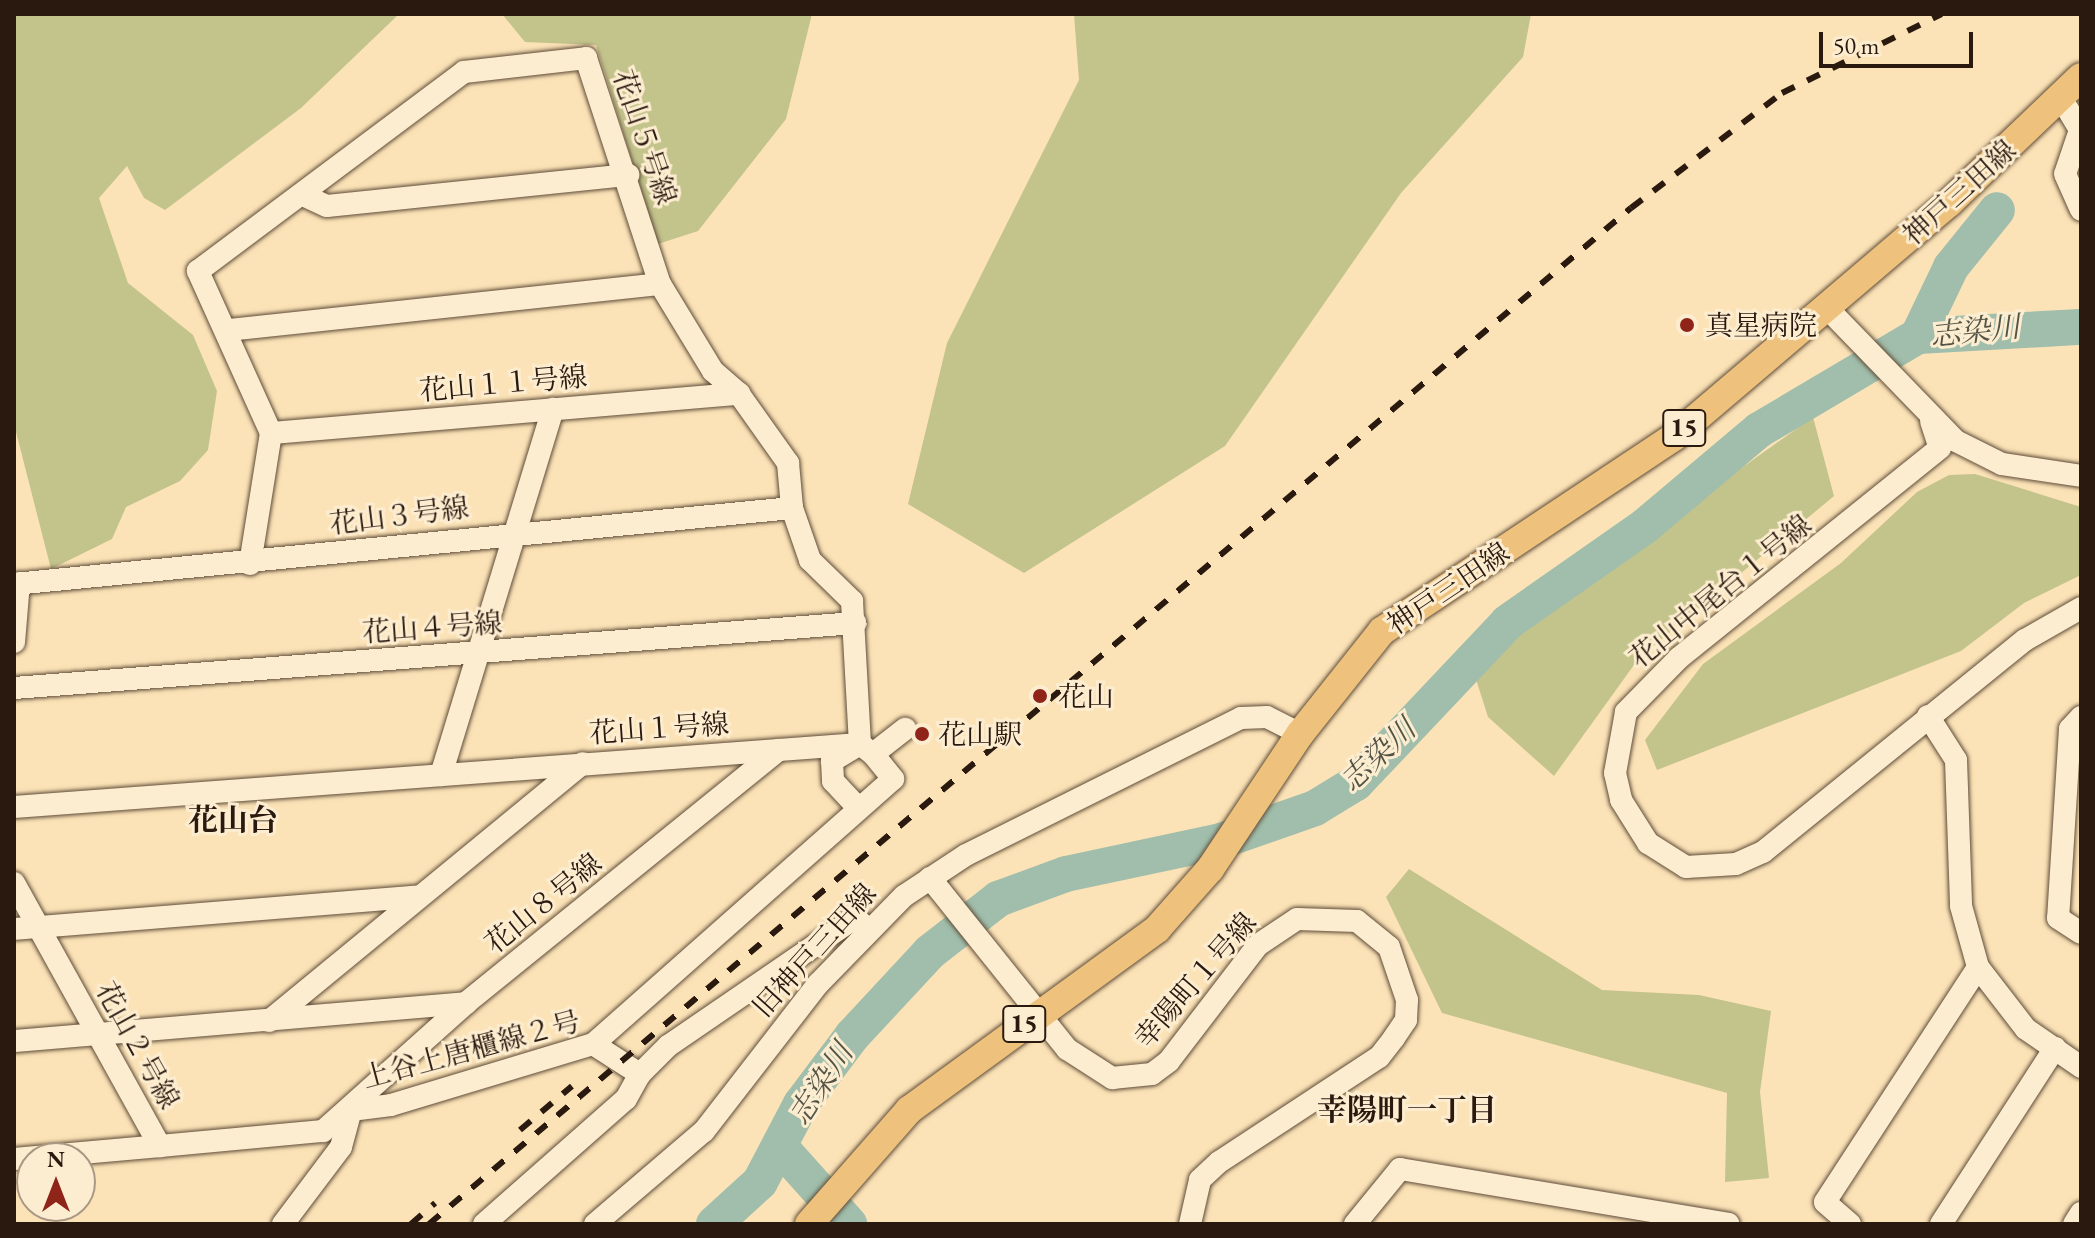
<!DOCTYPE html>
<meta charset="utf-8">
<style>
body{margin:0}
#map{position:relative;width:2095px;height:1238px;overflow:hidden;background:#fce3b7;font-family:"EB Garamond","Noto Serif JP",serif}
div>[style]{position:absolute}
.green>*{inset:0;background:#c3c38c}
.river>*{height:36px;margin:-18px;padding:0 18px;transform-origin:18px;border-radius:18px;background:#a0beab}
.roads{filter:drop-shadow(0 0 2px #5e4c39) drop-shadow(0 0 2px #5e4c39)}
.minor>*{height:22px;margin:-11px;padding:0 11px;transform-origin:11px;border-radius:11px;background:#fdedd0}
.major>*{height:28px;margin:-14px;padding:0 14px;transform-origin:14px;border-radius:14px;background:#eec27c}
.rail>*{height:6px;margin-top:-3px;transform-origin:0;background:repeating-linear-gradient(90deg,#2a190f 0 14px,transparent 0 28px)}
.dots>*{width:22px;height:22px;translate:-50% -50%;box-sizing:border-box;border:4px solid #fdedd0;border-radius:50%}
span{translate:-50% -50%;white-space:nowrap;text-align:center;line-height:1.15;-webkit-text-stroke:6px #fdedd0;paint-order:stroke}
.shield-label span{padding:2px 6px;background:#fdedd0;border:2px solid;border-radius:6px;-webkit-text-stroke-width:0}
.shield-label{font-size:26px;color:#2a190f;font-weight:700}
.street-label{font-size:28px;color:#2a190f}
.poi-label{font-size:28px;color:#2a190f}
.left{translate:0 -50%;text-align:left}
.water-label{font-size:30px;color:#535346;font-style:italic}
.neighbourhood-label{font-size:30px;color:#2a190f;font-weight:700}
.frame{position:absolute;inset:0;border:16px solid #2a190f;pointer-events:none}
.north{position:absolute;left:16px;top:1142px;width:80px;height:80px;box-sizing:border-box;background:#fdedd0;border:2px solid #a99883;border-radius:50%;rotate:0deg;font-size:22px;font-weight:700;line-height:32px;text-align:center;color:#2a190f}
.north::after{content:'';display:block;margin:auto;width:28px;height:36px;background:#8f2418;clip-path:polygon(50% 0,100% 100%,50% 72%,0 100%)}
.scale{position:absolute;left:1819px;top:32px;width:154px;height:36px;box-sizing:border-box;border:4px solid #2a190f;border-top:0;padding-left:10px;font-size:24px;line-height:28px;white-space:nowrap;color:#2a190f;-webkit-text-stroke:6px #fdedd0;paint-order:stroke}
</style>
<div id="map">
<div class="green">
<i style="clip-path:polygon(14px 14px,399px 14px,301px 108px,165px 210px,144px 198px,127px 166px,99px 198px,128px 283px,193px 335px,217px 391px,208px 450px,180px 481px,126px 507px,112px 539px,51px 569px,14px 424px)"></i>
<i style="clip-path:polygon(502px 14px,812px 14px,786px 119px,698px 231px,658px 244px,596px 45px,525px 42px)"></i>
<i style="clip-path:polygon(1074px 14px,1531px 14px,1523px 57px,1401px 193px,1225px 446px,1024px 573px,908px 504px,947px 343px,1079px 80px)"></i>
<i style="clip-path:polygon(1813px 417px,1834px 496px,1639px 658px,1554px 776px,1488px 717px,1474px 673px,1589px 577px)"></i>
<i style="clip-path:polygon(1975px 474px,2081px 507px,2081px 575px,2024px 603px,1961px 651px,1657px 770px,1645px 740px,1703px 664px,1841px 563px,1917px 492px,1949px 475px)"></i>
<i style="clip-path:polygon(1409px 869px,1602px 990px,1699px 995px,1771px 1011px,1760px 1092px,1769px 1178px,1725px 1182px,1727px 1093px,1442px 1013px,1386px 897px)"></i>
</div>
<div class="river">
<i style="left:1918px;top:336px;width:76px;rotate:-64.4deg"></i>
<i style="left:1951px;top:267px;width:73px;rotate:-51.1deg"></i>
<i style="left:782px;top:1149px;width:101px;rotate:48.2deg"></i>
<i style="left:714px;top:1224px;width:62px;rotate:-42.4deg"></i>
<i style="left:760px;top:1182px;width:88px;rotate:-62.3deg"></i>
<i style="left:801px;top:1104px;width:85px;rotate:-53.1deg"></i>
<i style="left:852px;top:1036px;width:115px;rotate:-47.1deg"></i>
<i style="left:930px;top:952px;width:86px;rotate:-37.9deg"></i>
<i style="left:998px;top:899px;width:72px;rotate:-20.2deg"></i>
<i style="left:1066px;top:874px;width:158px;rotate:-12deg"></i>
<i style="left:1221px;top:841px;width:100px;rotate:-19.3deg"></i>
<i style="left:1315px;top:808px;width:48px;rotate:-31.4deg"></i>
<i style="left:1356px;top:783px;width:221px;rotate:-46.6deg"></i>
<i style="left:1508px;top:622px;width:167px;rotate:-35deg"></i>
<i style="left:1645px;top:526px;width:149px;rotate:-40.1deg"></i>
<i style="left:1759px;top:430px;width:185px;rotate:-30.6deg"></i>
<i style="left:1918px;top:336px;width:163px;rotate:-3.2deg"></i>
</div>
<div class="roads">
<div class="minor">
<i style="left:2061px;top:98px;width:37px;rotate:59deg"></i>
<i style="left:2080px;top:130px;width:46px;rotate:108.8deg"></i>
<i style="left:2065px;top:174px;width:39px;rotate:66deg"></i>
<i style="left:303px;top:195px;width:26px;rotate:25deg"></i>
<i style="left:327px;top:206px;width:303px;rotate:-5.9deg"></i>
<i style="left:1827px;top:308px;width:185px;rotate:45.9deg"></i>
<i style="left:1956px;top:441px;width:51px;rotate:26.6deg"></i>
<i style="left:2002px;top:464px;width:80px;rotate:8.6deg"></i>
<i style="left:229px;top:330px;width:433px;rotate:-6.1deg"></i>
<i style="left:1931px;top:421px;width:28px;rotate:72deg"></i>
<i style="left:1940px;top:448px;width:335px;rotate:141.2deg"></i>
<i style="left:1679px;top:658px;width:76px;rotate:134.5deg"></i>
<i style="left:1626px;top:712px;width:62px;rotate:100.2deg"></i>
<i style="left:1615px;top:773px;width:28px;rotate:77deg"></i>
<i style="left:1621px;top:800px;width:51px;rotate:57.9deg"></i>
<i style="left:1648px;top:843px;width:45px;rotate:32.3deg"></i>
<i style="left:1686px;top:867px;width:50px;rotate:-3.4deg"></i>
<i style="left:1736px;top:864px;width:30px;rotate:-24deg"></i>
<i style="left:1763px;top:852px;width:337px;rotate:-39deg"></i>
<i style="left:2025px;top:640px;width:64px;rotate:-29.7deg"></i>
<i style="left:271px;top:433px;width:470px;rotate:-4.8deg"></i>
<i style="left:250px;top:564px;width:133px;rotate:-80.9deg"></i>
<i style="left:271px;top:433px;width:178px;rotate:-114.3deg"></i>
<i style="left:198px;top:271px;width:332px;rotate:-36.8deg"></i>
<i style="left:464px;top:72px;width:123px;rotate:-6.5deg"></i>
<i style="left:586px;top:58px;width:238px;rotate:71.9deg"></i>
<i style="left:660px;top:284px;width:102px;rotate:58.7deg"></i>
<i style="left:713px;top:371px;width:35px;rotate:41deg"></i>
<i style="left:739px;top:394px;width:85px;rotate:54.6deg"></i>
<i style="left:788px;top:463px;width:45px;rotate:84.9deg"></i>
<i style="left:792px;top:508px;width:55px;rotate:70.9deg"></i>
<i style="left:810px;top:560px;width:59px;rotate:44.3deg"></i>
<i style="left:852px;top:601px;width:143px;rotate:86.8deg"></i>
<i style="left:860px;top:744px;width:33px;rotate:149deg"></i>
<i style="left:832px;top:761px;width:20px;rotate:87deg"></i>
<i style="left:833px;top:781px;width:35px;rotate:47deg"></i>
<i style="left:14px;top:584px;width:782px;rotate:-5.58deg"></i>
<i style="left:14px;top:642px;width:59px;rotate:-85.2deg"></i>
<i style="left:14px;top:688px;width:844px;rotate:-4.42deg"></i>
<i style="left:1928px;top:716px;width:52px;rotate:57.5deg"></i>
<i style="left:1956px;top:760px;width:146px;rotate:88deg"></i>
<i style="left:1961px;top:906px;width:63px;rotate:74.4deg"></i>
<i style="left:1978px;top:967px;width:78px;rotate:52.3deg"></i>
<i style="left:2026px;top:1029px;width:67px;rotate:34.6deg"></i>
<i style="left:2081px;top:717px;width:16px;rotate:133deg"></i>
<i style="left:2070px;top:729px;width:189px;rotate:93.6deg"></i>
<i style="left:2058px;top:918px;width:27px;rotate:33deg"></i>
<i style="left:873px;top:754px;width:41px;rotate:-38deg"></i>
<i style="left:441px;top:775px;width:383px;rotate:-73deg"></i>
<i style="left:14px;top:807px;width:848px;rotate:-4.26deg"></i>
<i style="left:860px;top:744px;width:16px;rotate:38deg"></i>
<i style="left:873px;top:754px;width:32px;rotate:51deg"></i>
<i style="left:893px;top:779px;width:400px;rotate:138.5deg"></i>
<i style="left:930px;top:878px;width:219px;rotate:51.3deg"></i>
<i style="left:1067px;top:1049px;width:54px;rotate:32.8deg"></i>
<i style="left:1112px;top:1078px;width:40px;rotate:-5.7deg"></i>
<i style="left:1152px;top:1074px;width:21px;rotate:-37deg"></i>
<i style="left:1169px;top:1061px;width:146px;rotate:-52.5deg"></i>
<i style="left:1258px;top:945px;width:47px;rotate:-33.7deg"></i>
<i style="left:1297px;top:919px;width:60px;rotate:1.9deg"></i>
<i style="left:1357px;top:921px;width:41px;rotate:39.1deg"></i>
<i style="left:1389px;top:947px;width:56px;rotate:71.2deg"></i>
<i style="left:1407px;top:1000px;width:20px;rotate:93deg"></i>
<i style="left:1406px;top:1020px;width:22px;rotate:124deg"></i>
<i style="left:1394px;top:1038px;width:24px;rotate:128deg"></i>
<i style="left:1379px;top:1057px;width:191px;rotate:146.7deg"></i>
<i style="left:1219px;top:1162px;width:26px;rotate:137deg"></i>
<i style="left:1200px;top:1180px;width:45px;rotate:102.8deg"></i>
<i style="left:14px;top:883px;width:301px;rotate:61deg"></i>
<i style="left:160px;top:1146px;width:164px;rotate:-5.3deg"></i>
<i style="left:323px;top:1131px;width:192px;rotate:-41.8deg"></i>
<i style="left:466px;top:1003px;width:402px;rotate:-39deg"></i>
<i style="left:14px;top:929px;width:403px;rotate:-4.6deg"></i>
<i style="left:269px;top:1021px;width:406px;rotate:-39.4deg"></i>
<i style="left:14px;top:1041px;width:454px;rotate:-4.8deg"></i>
<i style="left:14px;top:1159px;width:147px;rotate:-5.1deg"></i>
<i style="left:283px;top:1224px;width:96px;rotate:-53deg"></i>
<i style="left:341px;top:1147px;width:38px;rotate:-75deg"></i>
<i style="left:351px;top:1110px;width:40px;rotate:-7.1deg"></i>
<i style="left:391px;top:1105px;width:211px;rotate:-16.8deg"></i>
<i style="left:593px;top:1044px;width:56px;rotate:32.6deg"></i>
<i style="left:640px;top:1074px;width:40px;rotate:-45deg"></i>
<i style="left:668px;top:1046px;width:227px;rotate:-34.4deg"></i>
<i style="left:855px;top:918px;width:17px;rotate:40deg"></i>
<i style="left:484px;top:1224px;width:189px;rotate:-41.4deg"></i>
<i style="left:626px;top:1099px;width:29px;rotate:-61deg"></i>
<i style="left:595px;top:1224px;width:143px;rotate:-40.5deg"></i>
<i style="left:704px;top:1131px;width:186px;rotate:-52.2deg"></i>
<i style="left:818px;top:984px;width:123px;rotate:-45.7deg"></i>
<i style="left:904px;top:896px;width:74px;rotate:-33.5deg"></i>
<i style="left:966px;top:855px;width:307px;rotate:-26.5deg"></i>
<i style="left:1241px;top:718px;width:26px;rotate:-2deg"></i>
<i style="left:1267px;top:717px;width:37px;rotate:27deg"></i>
<i style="left:1355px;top:1224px;width:71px;rotate:-50.7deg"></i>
<i style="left:1400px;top:1169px;width:333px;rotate:9.5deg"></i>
<i style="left:1850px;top:1224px;width:33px;rotate:-139deg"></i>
<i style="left:1825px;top:1202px;width:280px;rotate:-56.9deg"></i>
<i style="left:1941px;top:1224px;width:210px;rotate:-57.1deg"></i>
<i style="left:2074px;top:1224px;width:13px;rotate:-58deg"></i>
</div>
<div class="major">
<i style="left:809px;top:1224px;width:152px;rotate:-48.7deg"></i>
<i style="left:909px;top:1110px;width:307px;rotate:-36.1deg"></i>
<i style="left:1157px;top:929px;width:80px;rotate:-48.5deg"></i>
<i style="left:1210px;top:869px;width:162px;rotate:-56.3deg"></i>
<i style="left:1300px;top:734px;width:132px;rotate:-51.5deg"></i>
<i style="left:1382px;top:631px;width:352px;rotate:-33.6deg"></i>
<i style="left:1675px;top:436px;width:360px;rotate:-40.4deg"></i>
<i style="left:1949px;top:203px;width:182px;rotate:-43.7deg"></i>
</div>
</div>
<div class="rail">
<i style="left:520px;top:1130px;width:68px;rotate:-40.2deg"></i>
<i style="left:411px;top:1224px;width:32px;rotate:-41deg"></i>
<i style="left:429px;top:1224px;width:1574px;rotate:-40.21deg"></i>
<i style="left:1631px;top:208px;width:190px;rotate:-37.3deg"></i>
<i style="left:1782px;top:93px;width:178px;rotate:-26.3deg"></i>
</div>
<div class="dots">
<i style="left:1687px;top:325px;background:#8f2418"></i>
<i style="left:1040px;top:696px;background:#8f2418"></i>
<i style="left:922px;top:734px;background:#8f2418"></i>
</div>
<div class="shield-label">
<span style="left:1684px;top:428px">15</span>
<span style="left:1024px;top:1024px">15</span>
</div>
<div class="street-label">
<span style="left:645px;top:137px;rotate:71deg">花山５号線</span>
<span style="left:1959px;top:192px;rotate:-42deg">神戸三田線</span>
<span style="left:503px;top:383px;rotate:-5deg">花山１１号線</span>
<span style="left:399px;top:515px;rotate:-7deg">花山３号線</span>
<span style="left:1448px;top:588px;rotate:-34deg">神戸三田線</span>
<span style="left:1720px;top:591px;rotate:-39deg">花山中尾台１号線</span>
<span style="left:432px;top:627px;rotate:-4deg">花山４号線</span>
<span style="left:659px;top:728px;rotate:-4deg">花山１号線</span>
<span style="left:543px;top:903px;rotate:-39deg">花山８号線</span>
<span style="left:814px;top:950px;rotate:-48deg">旧神戸三田線</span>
<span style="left:1195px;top:980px;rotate:-49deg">幸陽町１号線</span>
<span style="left:138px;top:1045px;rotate:61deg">花山２号線</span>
<span style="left:471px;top:1049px;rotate:-15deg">上谷上唐櫃線２号</span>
</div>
<div class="poi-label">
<span class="left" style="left:1705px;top:325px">真星病院</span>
<span class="left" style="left:1058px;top:696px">花山</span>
<span class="left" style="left:938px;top:734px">花山駅</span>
</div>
<div class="water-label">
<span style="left:1975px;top:331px;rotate:-6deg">志染川</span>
<span style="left:1378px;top:755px;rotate:-43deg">志染川</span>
<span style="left:821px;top:1084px;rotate:-57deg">志染川</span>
</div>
<div class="neighbourhood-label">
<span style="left:233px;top:820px">花山台</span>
<span style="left:1407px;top:1110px">幸陽町一丁目</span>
</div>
<div class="frame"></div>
<div class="north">N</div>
<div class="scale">50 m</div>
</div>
